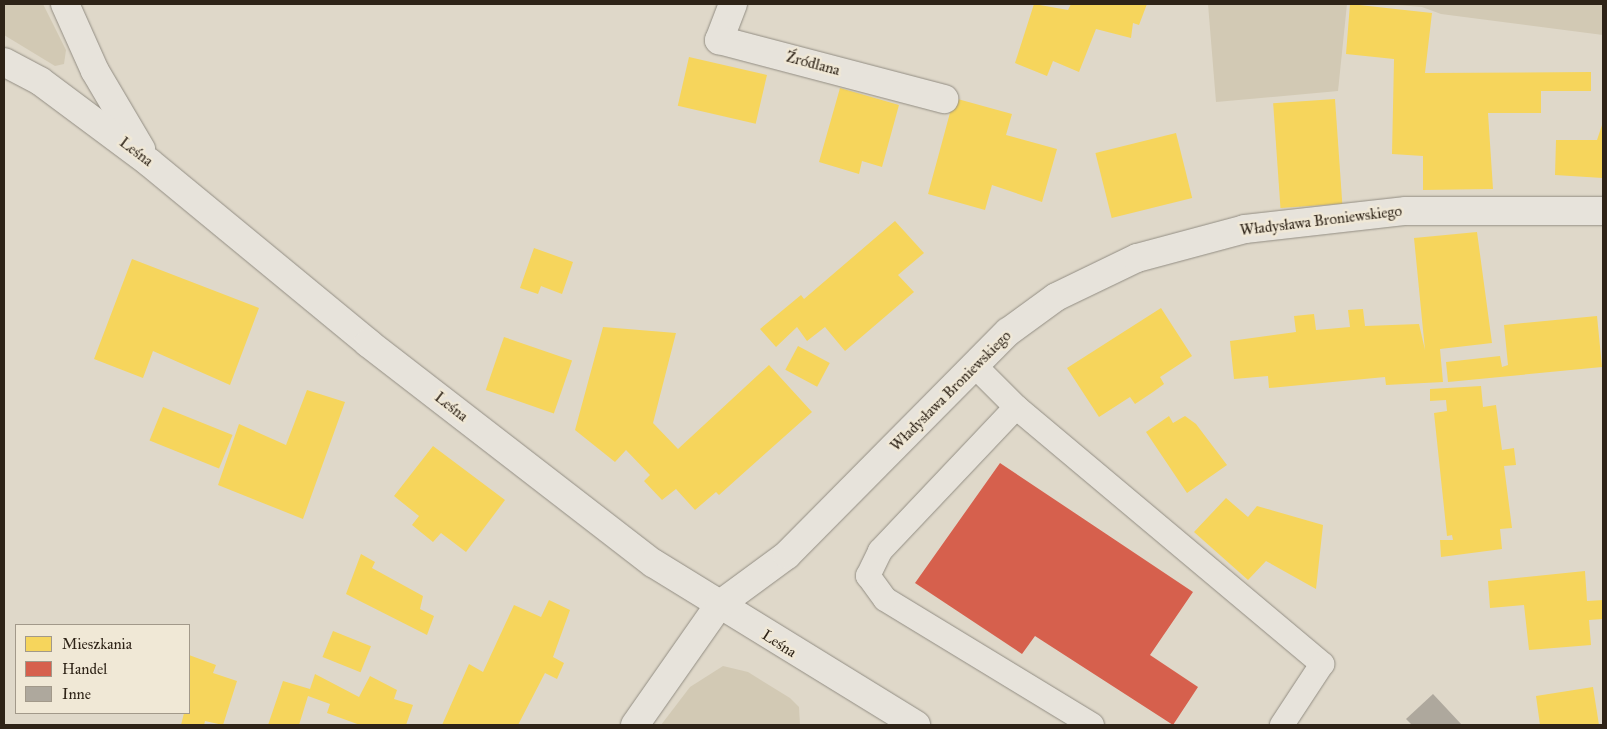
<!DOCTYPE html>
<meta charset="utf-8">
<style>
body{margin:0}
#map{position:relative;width:1607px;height:729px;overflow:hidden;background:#dfd8c9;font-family:"IM FELL Great Primer",serif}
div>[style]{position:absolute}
.green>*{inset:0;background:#d2c9b4}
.homes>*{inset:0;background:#f6d55c;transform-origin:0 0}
.shops>*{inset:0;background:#d6604d}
.building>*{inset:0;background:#aea89d}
.roads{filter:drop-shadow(0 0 1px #928d83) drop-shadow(0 0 1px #928d83)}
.lane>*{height:24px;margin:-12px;padding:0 12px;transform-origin:12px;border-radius:12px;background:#e7e3db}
.street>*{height:28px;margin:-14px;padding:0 14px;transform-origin:14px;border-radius:14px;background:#e7e3db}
span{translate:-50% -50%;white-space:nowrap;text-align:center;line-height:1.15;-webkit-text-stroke:5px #f0e8d6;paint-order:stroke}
.street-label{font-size:15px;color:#2e2317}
.frame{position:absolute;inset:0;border:5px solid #2e2317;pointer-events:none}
.legend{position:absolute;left:15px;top:624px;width:175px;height:90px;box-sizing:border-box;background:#f0e8d6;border:1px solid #a2998a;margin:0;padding:6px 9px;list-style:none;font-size:15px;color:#2e2317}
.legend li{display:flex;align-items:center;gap:10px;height:25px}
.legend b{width:25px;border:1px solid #a2998a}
</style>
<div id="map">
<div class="green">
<i style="clip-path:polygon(4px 4px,43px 4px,66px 50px,64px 64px,55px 66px,4px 35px)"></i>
<i style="clip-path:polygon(1208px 4px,1347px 4px,1338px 91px,1216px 102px)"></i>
<i style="clip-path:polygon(1386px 4px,1603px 4px,1603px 35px,1441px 14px,1422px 7px)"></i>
<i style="clip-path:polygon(723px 666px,748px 672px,790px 698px,799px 707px,800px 725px,661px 725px,690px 687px)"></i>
</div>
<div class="homes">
<i style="clip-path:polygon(1034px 4px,1068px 10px,1071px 4px,1147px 4px,1139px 25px,1133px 23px,1131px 38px,1096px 29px,1079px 72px,1053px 61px,1047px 76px,1015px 63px)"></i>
<i style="clip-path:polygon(1350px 4px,1432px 13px,1425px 73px,1591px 72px,1591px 91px,1541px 91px,1541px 113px,1488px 113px,1493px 189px,1423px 190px,1423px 156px,1392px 154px,1394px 59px,1346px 54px)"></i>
<i style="left:689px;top:57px;width:80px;height:50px;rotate:13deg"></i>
<i style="clip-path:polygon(840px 88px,899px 105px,882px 167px,862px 161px,859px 174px,819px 162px)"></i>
<i style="clip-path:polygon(954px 98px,1012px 114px,1006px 135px,1057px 149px,1042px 202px,992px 185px,985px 210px,928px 194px)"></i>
<i style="left:1335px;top:99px;width:105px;height:62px;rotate:86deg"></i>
<i style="clip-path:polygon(1603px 122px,1603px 178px,1555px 175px,1556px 140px,1597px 140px)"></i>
<i style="left:1176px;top:133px;width:67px;height:83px;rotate:76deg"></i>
<i style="clip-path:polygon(895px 221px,924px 253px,898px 275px,914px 292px,845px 351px,825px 327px,807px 341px,797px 327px,776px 347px,760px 329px,801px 295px,804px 299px)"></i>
<i style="clip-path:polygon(1477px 232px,1492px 343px,1440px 349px,1443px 382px,1386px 385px,1385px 377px,1269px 388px,1268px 376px,1234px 379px,1230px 341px,1296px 332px,1294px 316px,1314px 314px,1316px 330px,1350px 327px,1348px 310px,1363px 309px,1365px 326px,1419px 324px,1425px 350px,1414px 238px)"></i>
<i style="clip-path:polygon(534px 248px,573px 262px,562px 294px,541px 286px,538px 294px,520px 288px)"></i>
<i style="clip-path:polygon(132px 259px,259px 308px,230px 385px,153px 351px,143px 378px,94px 359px)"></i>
<i style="clip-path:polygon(1161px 308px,1192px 356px,1160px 377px,1164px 384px,1153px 392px,1135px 404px,1130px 397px,1099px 417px,1067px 368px)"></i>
<i style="clip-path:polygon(1597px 316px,1602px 367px,1448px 382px,1446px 362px,1500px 356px,1502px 367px,1508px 365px,1504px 325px)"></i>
<i style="clip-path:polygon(603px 327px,676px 333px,653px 423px,678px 449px,769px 365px,812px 412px,719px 495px,716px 492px,695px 510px,676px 489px,662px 500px,644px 481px,650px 475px,626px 450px,615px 462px,575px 430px)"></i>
<i style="left:504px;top:337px;width:72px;height:56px;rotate:19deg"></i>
<i style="left:798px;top:346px;width:36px;height:27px;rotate:28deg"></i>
<i style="clip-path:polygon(1481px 386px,1483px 407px,1496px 405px,1502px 450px,1514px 448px,1516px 465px,1504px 466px,1512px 528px,1500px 529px,1502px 549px,1441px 557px,1440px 540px,1453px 540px,1452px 535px,1447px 536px,1434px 413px,1447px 411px,1446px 400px,1430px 401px,1430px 389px)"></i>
<i style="clip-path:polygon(307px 390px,345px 402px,303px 519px,218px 485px,239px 424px,286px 445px)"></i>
<i style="left:163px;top:407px;width:75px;height:36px;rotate:22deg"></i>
<i style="clip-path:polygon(1169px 416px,1173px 423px,1185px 416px,1196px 424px,1227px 465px,1187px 493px,1146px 432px)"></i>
<i style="clip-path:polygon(433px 446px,505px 500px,466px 552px,441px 533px,433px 542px,412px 525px,419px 516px,394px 496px)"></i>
<i style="clip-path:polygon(1226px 498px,1248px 517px,1257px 506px,1323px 525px,1316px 589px,1266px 561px,1248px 580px,1194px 532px)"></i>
<i style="clip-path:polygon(361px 554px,375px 562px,372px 568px,423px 596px,420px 609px,434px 616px,427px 635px,346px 594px)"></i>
<i style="clip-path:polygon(1585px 571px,1587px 601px,1603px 600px,1603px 619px,1589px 620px,1591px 645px,1529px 650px,1524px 605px,1490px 608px,1488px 581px)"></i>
<i style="clip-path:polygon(549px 600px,570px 610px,553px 657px,564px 663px,557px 679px,545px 673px,518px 725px,442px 725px,469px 664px,483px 672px,514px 605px,541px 617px)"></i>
<i style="left:333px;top:631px;width:41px;height:28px;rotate:22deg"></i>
<i style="clip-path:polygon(189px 655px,216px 665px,213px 673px,237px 681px,223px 725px,205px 721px,204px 725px,181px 725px,184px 713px,189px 713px)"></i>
<i style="clip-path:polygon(315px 674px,359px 697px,370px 676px,397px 690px,394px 699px,413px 705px,406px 725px,360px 725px,327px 713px,330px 704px,308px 696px,299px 725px,268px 725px,283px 681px,310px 689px)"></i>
<i style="clip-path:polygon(1593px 687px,1599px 725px,1540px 725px,1536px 696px)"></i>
</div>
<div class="shops">
<i style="clip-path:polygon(1000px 463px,1193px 592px,1150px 655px,1198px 687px,1173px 725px,1035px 636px,1022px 654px,915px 583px)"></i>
</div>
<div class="building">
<i style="clip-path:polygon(1433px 694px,1462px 725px,1412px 725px,1406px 719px)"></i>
</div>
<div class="roads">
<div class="lane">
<i style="left:975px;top:366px;width:58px;rotate:45deg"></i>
<i style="left:1092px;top:725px;width:242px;rotate:-148.7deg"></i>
<i style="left:885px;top:599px;width:29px;rotate:-126deg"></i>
<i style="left:868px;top:576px;width:28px;rotate:-64deg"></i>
<i style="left:880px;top:551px;width:198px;rotate:-46.6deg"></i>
<i style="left:1016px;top:407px;width:400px;rotate:40deg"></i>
<i style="left:1322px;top:664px;width:73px;rotate:123.3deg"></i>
</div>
<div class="street">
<i style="left:65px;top:4px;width:73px;rotate:65.9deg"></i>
<i style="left:95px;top:71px;width:91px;rotate:59.5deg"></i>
<i style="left:733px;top:4px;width:39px;rotate:111deg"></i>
<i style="left:719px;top:40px;width:233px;rotate:14.7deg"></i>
<i style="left:4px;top:62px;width:41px;rotate:27.8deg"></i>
<i style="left:40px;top:81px;width:137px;rotate:36.7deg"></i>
<i style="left:150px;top:163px;width:283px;rotate:39.5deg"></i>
<i style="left:368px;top:343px;width:360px;rotate:37.7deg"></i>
<i style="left:653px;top:563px;width:309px;rotate:31.6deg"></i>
<i style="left:635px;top:725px;width:146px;rotate:-55deg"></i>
<i style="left:719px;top:605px;width:84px;rotate:-36.3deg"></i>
<i style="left:787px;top:555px;width:314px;rotate:-45.3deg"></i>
<i style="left:1008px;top:332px;width:59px;rotate:-36.1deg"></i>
<i style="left:1056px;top:297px;width:90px;rotate:-25.7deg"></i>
<i style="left:1137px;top:258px;width:112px;rotate:-15deg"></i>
<i style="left:1245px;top:229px;width:162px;rotate:-6.4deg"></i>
<i style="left:1406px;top:211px;width:197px"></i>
</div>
</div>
<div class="street-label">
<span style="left:813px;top:64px;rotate:15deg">Źródlana</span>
<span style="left:136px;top:152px;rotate:37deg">Leśna</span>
<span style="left:1321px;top:221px;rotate:-7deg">Władysława Broniewskiego</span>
<span style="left:951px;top:391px;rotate:-45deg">Władysława Broniewskiego</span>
<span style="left:451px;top:407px;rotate:38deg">Leśna</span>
<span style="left:779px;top:644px;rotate:33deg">Leśna</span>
</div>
<div class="frame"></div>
<ul class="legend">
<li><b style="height:14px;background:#f6d55c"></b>Mieszkania</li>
<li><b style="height:14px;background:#d6604d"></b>Handel</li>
<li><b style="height:14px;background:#aea89d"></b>Inne</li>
</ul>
</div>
